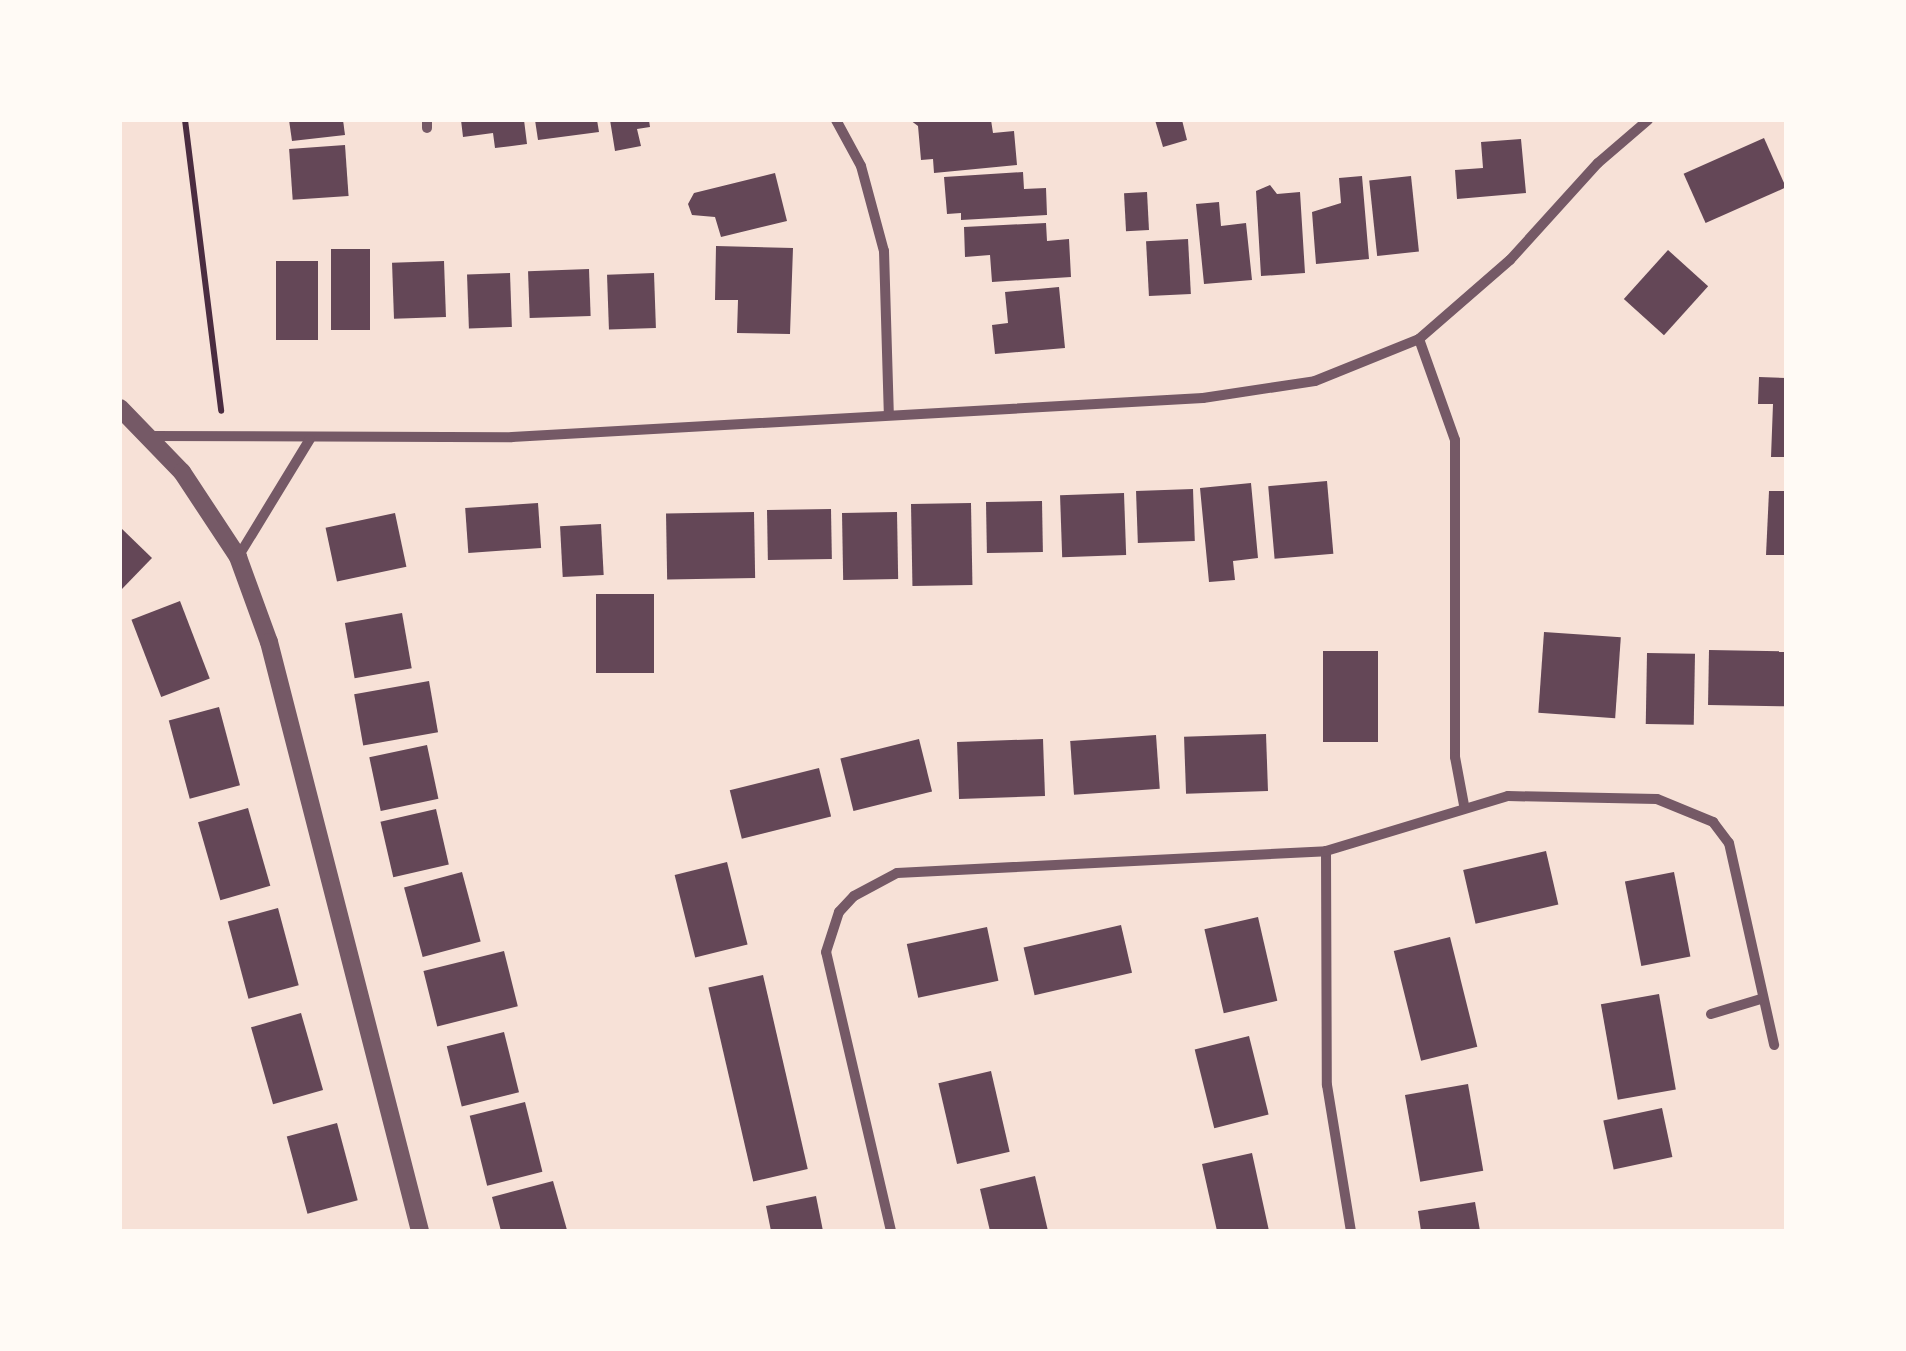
<!DOCTYPE html>
<style>
body{margin:0}
#map{position:relative;width:1906px;height:1351px;overflow:hidden;background:#f7e1d7;font-family:"Alegreya Sans",sans-serif}
div>[style]{position:absolute}
.building>*{inset:0;background:#644757;transform-origin:0 0}
.path>*{height:6px;margin:-3px;padding:0 3px;transform-origin:3px;border-radius:3px;background:#4a2c40}
.minor>*{height:10px;margin:-5px;padding:0 5px;transform-origin:5px;border-radius:5px;background:#755966}
.tertiary>*{height:18px;margin:-9px;padding:0 9px;transform-origin:9px;border-radius:9px;background:#755966}
span{translate:-50% -50%;white-space:nowrap;text-align:center;line-height:1.15;-webkit-text-stroke:10px #fffaf5;paint-order:stroke}
.frame{position:absolute;inset:0;border:122px solid #fffaf5;pointer-events:none}
</style>
<div id="map">
<div class="building">
<i style="clip-path:polygon(289px 120px,343px 120px,345px 135px,292px 141px)"></i>
<i style="clip-path:polygon(461px 120px,524px 120px,527px 144px,495px 148px,493px 133px,463px 137px)"></i>
<i style="clip-path:polygon(535px 120px,597px 120px,599px 132px,538px 140px)"></i>
<i style="clip-path:polygon(610px 120px,649px 120px,650px 127px,637px 129px,641px 146px,615px 151px)"></i>
<i style="clip-path:polygon(910px 120px,991px 120px,993px 133px,1014px 131px,1017px 165px,934px 173px,933px 159px,921px 160px,918px 126px)"></i>
<i style="clip-path:polygon(1155px 120px,1182px 120px,1187px 140px,1163px 147px)"></i>
<i style="left:1764px;top:138px;width:54px;height:88px;rotate:66deg"></i>
<i style="clip-path:polygon(1521px 139px,1526px 193px,1457px 199px,1455px 170px,1483px 168px,1481px 142px)"></i>
<i style="left:345px;top:145px;width:51px;height:56px;rotate:86deg"></i>
<i style="clip-path:polygon(1023px 172px,1024px 189px,1046px 188px,1047px 215px,961px 220px,961px 213px,947px 214px,944px 177px)"></i>
<i style="clip-path:polygon(775px 173px,787px 221px,721px 237px,715px 217px,692px 215px,688px 204px,694px 193px)"></i>
<i style="clip-path:polygon(1362px 176px,1369px 259px,1316px 264px,1312px 212px,1341px 203px,1339px 178px)"></i>
<i style="left:1411px;top:176px;width:76px;height:42px;rotate:84deg"></i>
<i style="clip-path:polygon(1270px 185px,1277px 194px,1300px 192px,1305px 273px,1261px 276px,1256px 191px)"></i>
<i style="left:1147px;top:192px;width:38px;height:23px;rotate:87deg"></i>
<i style="clip-path:polygon(1219px 202px,1221px 226px,1246px 223px,1252px 280px,1204px 284px,1196px 204px)"></i>
<i style="clip-path:polygon(1046px 223px,1047px 241px,1069px 239px,1071px 277px,992px 282px,990px 255px,965px 257px,964px 227px)"></i>
<i style="left:1188px;top:239px;width:55px;height:42px;rotate:87deg"></i>
<i style="clip-path:polygon(716px 246px,793px 248px,790px 334px,737px 333px,738px 300px,715px 300px)"></i>
<i style="left:331px;top:249px;width:39px;height:81px"></i>
<i style="left:1668px;top:250px;width:54px;height:66px;rotate:42deg"></i>
<i style="left:276px;top:261px;width:42px;height:79px"></i>
<i style="left:444px;top:261px;width:56px;height:52px;rotate:88deg"></i>
<i style="left:589px;top:269px;width:47px;height:61px;rotate:88deg"></i>
<i style="left:510px;top:273px;width:54px;height:43px;rotate:88deg"></i>
<i style="left:654px;top:273px;width:55px;height:47px;rotate:88deg"></i>
<i style="clip-path:polygon(1059px 287px,1065px 348px,995px 354px,992px 325px,1008px 323px,1005px 292px)"></i>
<i style="clip-path:polygon(1759px 377px,1786px 378px,1786px 457px,1771px 457px,1773px 404px,1758px 404px)"></i>
<i style="left:1327px;top:481px;width:73px;height:59px;rotate:85deg"></i>
<i style="clip-path:polygon(1251px 483px,1258px 558px,1233px 561px,1235px 580px,1209px 582px,1200px 488px)"></i>
<i style="left:1193px;top:489px;width:52px;height:57px;rotate:88deg"></i>
<i style="clip-path:polygon(1769px 491px,1786px 491px,1786px 555px,1766px 555px)"></i>
<i style="left:1124px;top:493px;width:62px;height:64px;rotate:88deg"></i>
<i style="left:1042px;top:501px;width:51px;height:56px;rotate:89deg"></i>
<i style="left:538px;top:503px;width:45px;height:73px;rotate:86deg"></i>
<i style="left:971px;top:503px;width:82px;height:60px;rotate:89deg"></i>
<i style="left:831px;top:509px;width:50px;height:64px;rotate:89deg"></i>
<i style="left:754px;top:512px;width:66px;height:88px;rotate:89deg"></i>
<i style="left:897px;top:512px;width:67px;height:55px;rotate:89deg"></i>
<i style="left:395px;top:513px;width:55px;height:71px;rotate:78deg"></i>
<i style="left:601px;top:524px;width:51px;height:41px;rotate:87deg"></i>
<i style="clip-path:polygon(120px 527px,152px 558px,120px 591px)"></i>
<i style="left:596px;top:594px;width:58px;height:79px"></i>
<i style="left:180px;top:601px;width:83px;height:52px;rotate:69deg"></i>
<i style="left:402px;top:613px;width:56px;height:58px;rotate:80deg"></i>
<i style="left:1544px;top:632px;width:77px;height:81px;rotate:4deg"></i>
<i style="left:1709px;top:650px;width:77px;height:55px;rotate:1deg"></i>
<i style="left:1323px;top:651px;width:55px;height:91px"></i>
<i style="left:1647px;top:653px;width:48px;height:71px;rotate:1deg"></i>
<i style="left:429px;top:681px;width:52px;height:76px;rotate:80deg"></i>
<i style="left:219px;top:707px;width:81px;height:52px;rotate:75deg"></i>
<i style="left:1266px;top:734px;width:57px;height:82px;rotate:88deg"></i>
<i style="left:1156px;top:735px;width:54px;height:86px;rotate:86deg"></i>
<i style="left:919px;top:739px;width:54px;height:81px;rotate:76deg"></i>
<i style="left:1043px;top:739px;width:57px;height:86px;rotate:88deg"></i>
<i style="left:427px;top:745px;width:55px;height:59px;rotate:78deg"></i>
<i style="left:819px;top:768px;width:50px;height:92px;rotate:76deg"></i>
<i style="left:248px;top:808px;width:81px;height:52px;rotate:74deg"></i>
<i style="left:436px;top:809px;width:57px;height:57px;rotate:77deg"></i>
<i style="left:1546px;top:851px;width:55px;height:85px;rotate:77deg"></i>
<i style="left:727px;top:862px;width:85px;height:54px;rotate:76deg"></i>
<i style="left:462px;top:872px;width:72px;height:60px;rotate:75deg"></i>
<i style="left:1674px;top:872px;width:86px;height:50px;rotate:79deg"></i>
<i style="left:278px;top:908px;width:80px;height:52px;rotate:75deg"></i>
<i style="left:1258px;top:917px;width:86px;height:55px;rotate:77deg"></i>
<i style="left:1121px;top:925px;width:49px;height:100px;rotate:77deg"></i>
<i style="left:987px;top:927px;width:55px;height:82px;rotate:78deg"></i>
<i style="left:1450px;top:937px;width:113px;height:58px;rotate:76deg"></i>
<i style="left:504px;top:951px;width:57px;height:83px;rotate:76deg"></i>
<i style="left:763px;top:975px;width:199px;height:56px;rotate:77deg"></i>
<i style="left:1659px;top:994px;width:97px;height:59px;rotate:80deg"></i>
<i style="left:301px;top:1013px;width:80px;height:52px;rotate:74deg"></i>
<i style="left:504px;top:1032px;width:62px;height:59px;rotate:76deg"></i>
<i style="left:1249px;top:1036px;width:81px;height:56px;rotate:76deg"></i>
<i style="left:991px;top:1071px;width:83px;height:54px;rotate:77deg"></i>
<i style="left:1468px;top:1084px;width:88px;height:64px;rotate:80deg"></i>
<i style="left:525px;top:1102px;width:72px;height:57px;rotate:76deg"></i>
<i style="left:1662px;top:1108px;width:50px;height:60px;rotate:78deg"></i>
<i style="left:337px;top:1123px;width:80px;height:52px;rotate:75deg"></i>
<i style="clip-path:polygon(1252px 1153px,1269px 1231px,1217px 1231px,1202px 1164px)"></i>
<i style="clip-path:polygon(1035px 1176px,1048px 1231px,990px 1231px,980px 1189px)"></i>
<i style="clip-path:polygon(553px 1181px,567px 1230px,501px 1231px,492px 1197px)"></i>
<i style="clip-path:polygon(816px 1196px,823px 1231px,771px 1231px,766px 1206px)"></i>
<i style="clip-path:polygon(1475px 1202px,1480px 1231px,1421px 1231px,1418px 1211px)"></i>
</div>
<div class="path">
<i style="left:185px;top:120px;width:293px;rotate:82.9deg"></i>
</div>
<div class="minor">
<i style="left:427px;top:120px;width:8px;rotate:90deg"></i>
<i style="left:836px;top:120px;width:52px;rotate:61.5deg"></i>
<i style="left:861px;top:166px;width:88px;rotate:74.9deg"></i>
<i style="left:884px;top:251px;width:164px;rotate:88.3deg"></i>
<i style="left:1419px;top:339px;width:107px;rotate:70.4deg"></i>
<i style="left:1455px;top:440px;width:317px;rotate:90deg"></i>
<i style="left:1455px;top:757px;width:49px;rotate:79.4deg"></i>
<i style="left:150px;top:436px;width:362px;rotate:0.2deg"></i>
<i style="left:512px;top:437px;width:692px;rotate:-3.23deg"></i>
<i style="left:1203px;top:398px;width:113px;rotate:-8.6deg"></i>
<i style="left:1315px;top:381px;width:112px;rotate:-22deg"></i>
<i style="left:1419px;top:339px;width:121px;rotate:-41deg"></i>
<i style="left:1510px;top:260px;width:131px;rotate:-47.8deg"></i>
<i style="left:1598px;top:163px;width:66px;rotate:-40.7deg"></i>
<i style="left:238px;top:557px;width:138px;rotate:-58.6deg"></i>
<i style="left:1326px;top:851px;width:234px;rotate:89.8deg"></i>
<i style="left:1327px;top:1085px;width:148px;rotate:80.7deg"></i>
<i style="left:1711px;top:1014px;width:52px;rotate:-16.7deg"></i>
<i style="left:891px;top:1231px;width:286px;rotate:-103.1deg"></i>
<i style="left:826px;top:952px;width:42px;rotate:-72deg"></i>
<i style="left:839px;top:912px;width:22px;rotate:-47deg"></i>
<i style="left:854px;top:896px;width:49px;rotate:-28.1deg"></i>
<i style="left:897px;top:873px;width:430px;rotate:-2.9deg"></i>
<i style="left:1326px;top:851px;width:190px;rotate:-16.8deg"></i>
<i style="left:1508px;top:796px;width:149px;rotate:1.2deg"></i>
<i style="left:1657px;top:799px;width:61px;rotate:22.3deg"></i>
<i style="left:1713px;top:822px;width:26px;rotate:53deg"></i>
<i style="left:1729px;top:843px;width:207px;rotate:77.4deg"></i>
</div>
<div class="tertiary">
<i style="left:120px;top:408px;width:89px;rotate:45.9deg"></i>
<i style="left:182px;top:472px;width:102px;rotate:56.6deg"></i>
<i style="left:238px;top:557px;width:90px;rotate:70deg"></i>
<i style="left:269px;top:642px;width:608px;rotate:75.62deg"></i>
</div>
<div class="frame"></div>
</div>
